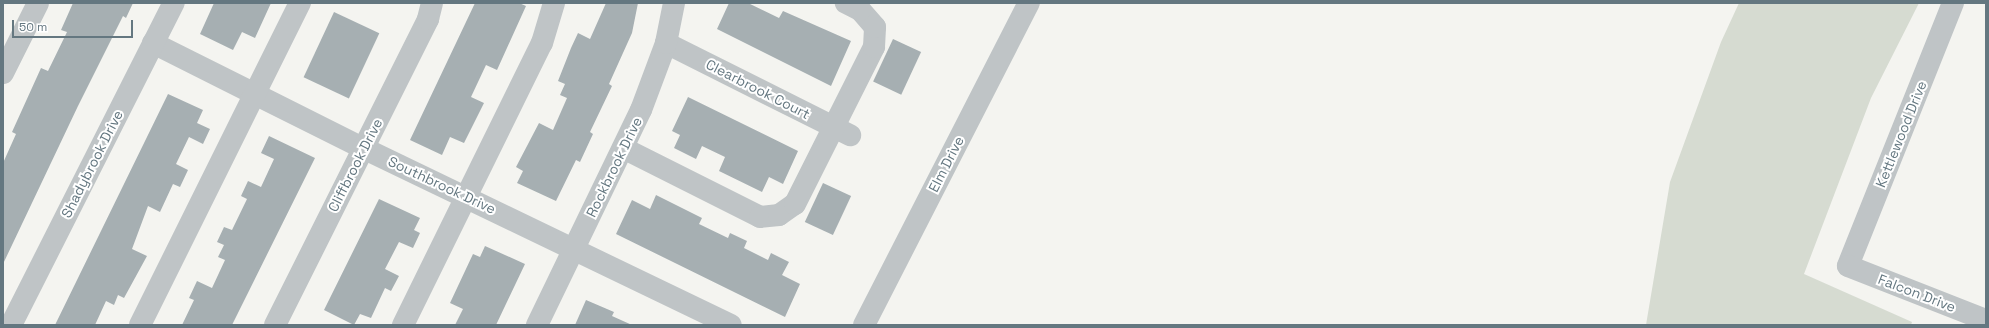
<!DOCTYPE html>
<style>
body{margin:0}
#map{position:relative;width:1989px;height:328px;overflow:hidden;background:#f4f4f0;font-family:"Space Grotesk",sans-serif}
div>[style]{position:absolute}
.green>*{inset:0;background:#d6dbd1}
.building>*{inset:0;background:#a6afb2;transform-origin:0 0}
.minor>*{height:22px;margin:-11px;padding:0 11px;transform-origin:11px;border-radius:11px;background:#bfc4c6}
span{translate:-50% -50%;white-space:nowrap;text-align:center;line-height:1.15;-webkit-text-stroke:4px #fff;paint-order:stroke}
.street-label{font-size:14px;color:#647780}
.frame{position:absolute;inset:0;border:4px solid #647780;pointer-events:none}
.scale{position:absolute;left:12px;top:20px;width:121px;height:18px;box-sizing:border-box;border:2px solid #647780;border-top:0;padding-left:5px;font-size:12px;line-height:14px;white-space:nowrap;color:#647780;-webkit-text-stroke:3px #fff;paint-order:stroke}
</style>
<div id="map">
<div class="green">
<i style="clip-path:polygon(1739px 3px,1919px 3px,1871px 98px,1804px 274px,1912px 322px,1911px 325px,1646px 325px,1670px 182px,1721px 42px)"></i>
</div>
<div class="building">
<i style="clip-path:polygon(73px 3px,133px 3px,126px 18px,123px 16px,78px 106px,3px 264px,3px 163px,16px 134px,12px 132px,41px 68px,48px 71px,67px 32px,61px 30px)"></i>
<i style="clip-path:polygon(214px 3px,271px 3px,255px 38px,242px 32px,233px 50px,200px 34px)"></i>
<i style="clip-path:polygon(475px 3px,519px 3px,526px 6px,497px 70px,486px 65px,471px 97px,484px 103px,464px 143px,450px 137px,442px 155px,410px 140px)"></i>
<i style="clip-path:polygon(606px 3px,638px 3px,632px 33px,609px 84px,612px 86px,590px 132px,593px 134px,580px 162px,576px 160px,556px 201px,517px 183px,523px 171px,516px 167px,539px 123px,553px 130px,567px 98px,560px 95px,565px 84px,558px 81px,571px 48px,578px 33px,590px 39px)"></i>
<i style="clip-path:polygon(729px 3px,748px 3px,779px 18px,783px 11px,851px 41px,831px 86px,717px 29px)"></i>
<i style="left:334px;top:12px;width:50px;height:72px;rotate:25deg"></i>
<i style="left:893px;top:39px;width:31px;height:47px;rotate:25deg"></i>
<i style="clip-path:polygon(168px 94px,203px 110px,197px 123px,210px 129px,203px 144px,189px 137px,176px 164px,188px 170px,180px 187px,173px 184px,160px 212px,148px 206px,132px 249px,147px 256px,124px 298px,118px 295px,114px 305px,106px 301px,95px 325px,55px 325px)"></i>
<i style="clip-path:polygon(688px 97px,798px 151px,783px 184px,769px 177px,762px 192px,719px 171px,725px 157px,702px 146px,696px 159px,674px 148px,680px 135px,672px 131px)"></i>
<i style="clip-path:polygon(269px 136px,315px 158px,232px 325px,182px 325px,194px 300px,189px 298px,197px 281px,212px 288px,225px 260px,218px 257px,224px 245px,217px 242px,224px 227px,232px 230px,247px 199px,241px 196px,248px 181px,261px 187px,274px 159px,261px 153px)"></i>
<i style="left:823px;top:183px;width:31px;height:43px;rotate:25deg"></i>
<i style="clip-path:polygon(656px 195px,702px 218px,699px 224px,728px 238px,730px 233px,747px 241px,744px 248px,768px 260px,771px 253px,789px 262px,782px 275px,800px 284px,785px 317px,616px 234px,632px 200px,650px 209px)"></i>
<i style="clip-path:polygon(379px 199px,420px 218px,414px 230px,420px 233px,413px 248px,399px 242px,385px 269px,399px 276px,391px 291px,385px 288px,371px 318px,360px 314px,354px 325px,324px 310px)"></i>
<i style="clip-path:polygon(485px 246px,525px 264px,496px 325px,455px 325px,463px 309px,450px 303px,473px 254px,480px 257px)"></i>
<i style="clip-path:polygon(586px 300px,614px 312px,612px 316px,632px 325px,575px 325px)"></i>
</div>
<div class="minor">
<i style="left:1953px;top:3px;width:283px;rotate:111.8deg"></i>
<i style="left:1848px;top:266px;width:148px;rotate:21.4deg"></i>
<i style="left:153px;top:43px;width:235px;rotate:26.6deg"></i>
<i style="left:363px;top:148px;width:408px;rotate:25.7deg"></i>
<i style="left:666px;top:43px;width:206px;rotate:26.6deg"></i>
<i style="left:3px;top:73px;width:78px;rotate:-63.4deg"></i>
<i style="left:623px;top:148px;width:153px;rotate:26.7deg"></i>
<i style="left:760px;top:217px;width:19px;rotate:-6deg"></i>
<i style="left:779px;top:215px;width:19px;rotate:-35deg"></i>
<i style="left:795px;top:204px;width:176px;rotate:-63.3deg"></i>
<i style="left:874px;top:47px;width:20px;rotate:-87deg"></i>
<i style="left:875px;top:27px;width:23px;rotate:-131deg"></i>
<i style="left:860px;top:10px;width:16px;rotate:-153deg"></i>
<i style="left:11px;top:325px;width:361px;rotate:-63.2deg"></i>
<i style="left:140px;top:325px;width:360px;rotate:-63.6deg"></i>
<i style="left:275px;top:325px;width:342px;rotate:-63.4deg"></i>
<i style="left:428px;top:19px;width:16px;rotate:-76deg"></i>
<i style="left:403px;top:325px;width:314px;rotate:-63.8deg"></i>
<i style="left:542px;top:43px;width:42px;rotate:-73.3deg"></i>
<i style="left:537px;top:325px;width:239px;rotate:-64.2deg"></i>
<i style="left:641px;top:110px;width:72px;rotate:-69.5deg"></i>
<i style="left:666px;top:43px;width:41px;rotate:-78.7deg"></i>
<i style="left:864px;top:325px;width:362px;rotate:-62.9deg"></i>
</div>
<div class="street-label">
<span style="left:758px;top:89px;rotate:27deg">Clearbrook Court</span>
<span style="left:1901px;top:134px;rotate:-68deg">Kettlewood Drive</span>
<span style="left:92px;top:164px;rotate:-63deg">Shadybrook Drive</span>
<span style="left:946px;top:164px;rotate:-63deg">Elm Drive</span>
<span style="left:355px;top:165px;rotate:-63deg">Cliffbrook Drive</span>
<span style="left:614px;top:167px;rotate:-64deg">Rockbrook Drive</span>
<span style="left:442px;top:185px;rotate:25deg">Southbrook Drive</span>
<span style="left:1917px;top:293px;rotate:21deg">Falcon Drive</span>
</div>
<div class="frame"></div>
<div class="scale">50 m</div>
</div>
